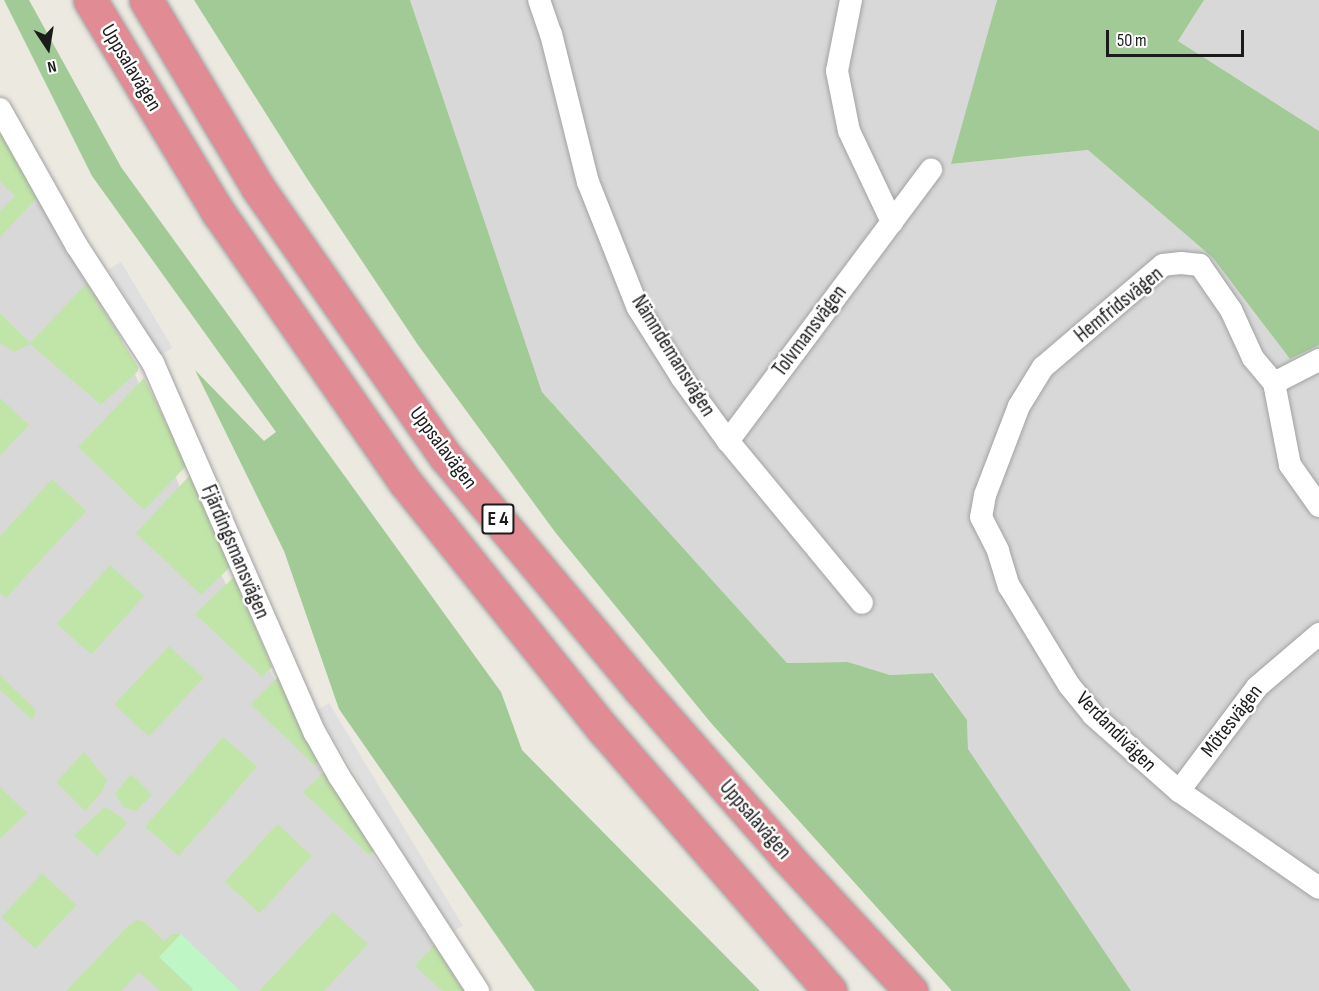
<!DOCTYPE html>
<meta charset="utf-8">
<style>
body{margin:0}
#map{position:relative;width:1319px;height:991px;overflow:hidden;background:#ece9e1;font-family:"Sofia Sans Condensed",sans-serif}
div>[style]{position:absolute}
.residential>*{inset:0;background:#d9d8d8}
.grass>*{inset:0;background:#c1e5a8;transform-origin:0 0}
.forest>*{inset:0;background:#a2ca97}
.park>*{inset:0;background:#bef6c6}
.parking>*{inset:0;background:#dfdfdf;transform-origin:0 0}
.roads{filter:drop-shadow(0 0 2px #a2a2a2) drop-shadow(0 0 2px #a2a2a2)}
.street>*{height:22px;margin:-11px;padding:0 11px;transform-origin:11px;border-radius:11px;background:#fff}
.highway>*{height:33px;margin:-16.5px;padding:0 16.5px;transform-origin:16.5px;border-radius:16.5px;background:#e18b94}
span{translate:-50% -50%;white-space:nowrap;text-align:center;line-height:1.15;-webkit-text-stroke:5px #fff;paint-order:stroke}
.shield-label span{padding:2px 4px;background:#fff;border:2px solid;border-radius:4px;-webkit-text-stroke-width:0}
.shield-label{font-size:20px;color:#1b1b1b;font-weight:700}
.street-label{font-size:21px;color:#1b1b1b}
.north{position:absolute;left:18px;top:18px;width:60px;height:60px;-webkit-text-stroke:4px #fff;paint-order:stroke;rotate:168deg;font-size:16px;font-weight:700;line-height:24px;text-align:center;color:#1b1b1b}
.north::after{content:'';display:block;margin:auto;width:21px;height:27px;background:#1b1b1b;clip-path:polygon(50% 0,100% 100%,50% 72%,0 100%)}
.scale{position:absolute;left:1106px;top:30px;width:138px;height:27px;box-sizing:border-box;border:3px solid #1b1b1b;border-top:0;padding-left:8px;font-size:18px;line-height:21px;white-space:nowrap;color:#1b1b1b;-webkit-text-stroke:4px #fff;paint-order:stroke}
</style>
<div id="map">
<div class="residential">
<i style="clip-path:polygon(410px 0,997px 0,952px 164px,1088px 150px,1213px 258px,1290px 359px,1319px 345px,1319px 991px,1130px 991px,968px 749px,967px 720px,934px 673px,890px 675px,848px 662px,787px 663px,542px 392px)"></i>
<i style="clip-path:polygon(1204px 0,1319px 0,1319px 131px,1178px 41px)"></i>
<i style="clip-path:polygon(0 131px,121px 338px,190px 513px,335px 799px,465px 991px,0 991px)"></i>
</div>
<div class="grass">
<i style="clip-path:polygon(0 127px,40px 195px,0 237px,0 211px,15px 196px,0 181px)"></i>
<i style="clip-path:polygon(86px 284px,138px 367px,138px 371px,101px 405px,30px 344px,14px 352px,0 343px,0 313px,30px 343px)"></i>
<i style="clip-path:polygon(144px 378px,187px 465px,144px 510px,78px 447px)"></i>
<i style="clip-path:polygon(0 398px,29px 425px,0 456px)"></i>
<i style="clip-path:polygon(190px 475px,230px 567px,201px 595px,136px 533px)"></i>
<i style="clip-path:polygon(52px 479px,86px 511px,6px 598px,0 593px,0 536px)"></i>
<i style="left:110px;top:565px;width:46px;height:79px;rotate:42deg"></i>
<i style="clip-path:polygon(234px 577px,272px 667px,262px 677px,195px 614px)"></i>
<i style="left:169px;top:646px;width:47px;height:80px;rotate:43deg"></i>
<i style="clip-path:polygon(0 675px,36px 710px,32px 720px,0 690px)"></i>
<i style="clip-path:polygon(278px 677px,318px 762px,315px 766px,251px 704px)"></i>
<i style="left:223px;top:737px;width:45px;height:119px;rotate:41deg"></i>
<i style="clip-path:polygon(84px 752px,107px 780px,102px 792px,85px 811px,56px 782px)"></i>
<i style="clip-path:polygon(324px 772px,374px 851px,369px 855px,303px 792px)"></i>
<i style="clip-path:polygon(131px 774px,152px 795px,136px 811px,123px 807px,115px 794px)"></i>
<i style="clip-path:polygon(0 787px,27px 813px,0 839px)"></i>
<i style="clip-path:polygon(105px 807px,123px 818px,127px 824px,97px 856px,74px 835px)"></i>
<i style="left:277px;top:824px;width:47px;height:78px;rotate:42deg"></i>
<i style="left:42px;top:873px;width:47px;height:60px;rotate:43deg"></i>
<i style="clip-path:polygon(333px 912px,368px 944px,324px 991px,259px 991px)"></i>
<i style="clip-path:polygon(137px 920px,144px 922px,164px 941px,172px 934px,181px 934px,160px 957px,194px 989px,192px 991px,160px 991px,139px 972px,122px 991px,66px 991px,129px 925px)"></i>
<i style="clip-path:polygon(434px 945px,439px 953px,464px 991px,442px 991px,415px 966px)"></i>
</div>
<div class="forest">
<i style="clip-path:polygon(4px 0,29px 0,121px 167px,501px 692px,522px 750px,760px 991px,535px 991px,339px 709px,284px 551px,195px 370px,264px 441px,276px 432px,92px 176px)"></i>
<i style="clip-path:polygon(194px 0,410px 0,542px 392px,787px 663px,848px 662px,890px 675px,933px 673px,967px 720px,968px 749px,1131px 991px,952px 991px,711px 723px,555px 532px,418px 345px,306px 177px)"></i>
<i style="clip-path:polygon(997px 0,1204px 0,1178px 41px,1319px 131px,1319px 345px,1290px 359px,1213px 258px,1088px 150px,951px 164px)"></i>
</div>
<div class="park">
<i style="clip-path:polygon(181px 934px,240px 991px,192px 991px,193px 989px,159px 957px)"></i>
</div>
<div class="parking">
<i style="left:121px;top:262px;width:100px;height:14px;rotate:59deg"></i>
<i style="left:329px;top:703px;width:260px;height:14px;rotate:59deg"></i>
</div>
<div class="roads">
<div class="street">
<i style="left:539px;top:0;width:36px;rotate:71deg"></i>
<i style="left:551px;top:34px;width:153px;rotate:76deg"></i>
<i style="left:588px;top:182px;width:136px;rotate:68.4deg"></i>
<i style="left:638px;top:308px;width:83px;rotate:57.8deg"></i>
<i style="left:682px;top:378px;width:78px;rotate:53.9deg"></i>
<i style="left:728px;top:441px;width:210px;rotate:50.4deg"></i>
<i style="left:851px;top:0;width:72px;rotate:101.2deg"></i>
<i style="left:837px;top:71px;width:61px;rotate:78.7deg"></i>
<i style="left:849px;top:131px;width:101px;rotate:64.7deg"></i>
<i style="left:0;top:109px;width:157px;rotate:60.7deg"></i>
<i style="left:77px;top:246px;width:140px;rotate:57deg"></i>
<i style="left:153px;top:363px;width:404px;rotate:66.4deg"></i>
<i style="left:315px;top:733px;width:49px;rotate:60.8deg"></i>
<i style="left:339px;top:776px;width:256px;rotate:57.1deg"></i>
<i style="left:1274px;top:383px;width:51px;rotate:-27.1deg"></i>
<i style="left:728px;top:441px;width:339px;rotate:-53.2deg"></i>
<i style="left:1319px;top:506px;width:50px;rotate:-125.3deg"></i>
<i style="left:1290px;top:465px;width:84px;rotate:-101deg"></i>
<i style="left:1274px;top:383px;width:33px;rotate:-130deg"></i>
<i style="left:1253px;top:358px;width:53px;rotate:-114.6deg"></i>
<i style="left:1231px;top:310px;width:55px;rotate:-124.6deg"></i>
<i style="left:1200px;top:265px;width:19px;rotate:-174deg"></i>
<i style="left:1181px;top:263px;width:18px;rotate:174deg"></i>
<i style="left:1163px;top:265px;width:157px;rotate:139.6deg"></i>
<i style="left:1043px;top:367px;width:46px;rotate:121.6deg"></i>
<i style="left:1019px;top:406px;width:95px;rotate:110.9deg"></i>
<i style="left:985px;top:495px;width:22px;rotate:100deg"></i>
<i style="left:981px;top:517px;width:38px;rotate:63deg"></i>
<i style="left:998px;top:551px;width:37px;rotate:73deg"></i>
<i style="left:1009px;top:586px;width:116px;rotate:58.8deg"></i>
<i style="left:1069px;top:685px;width:38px;rotate:51deg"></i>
<i style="left:1093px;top:715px;width:115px;rotate:41.5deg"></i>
<i style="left:1179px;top:791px;width:170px;rotate:34.7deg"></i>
<i style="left:1179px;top:791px;width:130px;rotate:-53.1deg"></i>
<i style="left:1257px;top:687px;width:82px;rotate:-40.5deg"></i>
</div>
<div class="highway">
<i style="left:90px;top:0;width:248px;rotate:58.9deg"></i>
<i style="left:218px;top:212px;width:328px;rotate:55.3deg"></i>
<i style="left:405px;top:482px;width:318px;rotate:51.3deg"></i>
<i style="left:604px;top:730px;width:345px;rotate:49.1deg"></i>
<i style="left:146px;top:0;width:219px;rotate:59.2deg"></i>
<i style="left:258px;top:188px;width:328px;rotate:55.1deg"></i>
<i style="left:446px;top:457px;width:302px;rotate:50.1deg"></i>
<i style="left:640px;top:689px;width:222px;rotate:48.8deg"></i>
<i style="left:786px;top:856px;width:184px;rotate:47.2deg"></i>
</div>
</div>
<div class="shield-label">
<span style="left:498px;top:519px">E 4</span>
</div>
<div class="street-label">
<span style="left:131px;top:68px;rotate:59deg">Uppsalavägen</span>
<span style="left:1119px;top:305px;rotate:-39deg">Hemfridsvägen</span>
<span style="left:810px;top:331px;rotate:-53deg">Tolvmansvägen</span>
<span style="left:673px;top:356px;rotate:58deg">Nämndemansvägen</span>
<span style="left:443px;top:448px;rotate:53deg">Uppsalavägen</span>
<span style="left:235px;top:552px;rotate:67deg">Fjärdingsmansvägen</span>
<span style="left:1232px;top:721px;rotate:-52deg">Mötesvägen</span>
<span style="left:1116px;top:732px;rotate:45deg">Verdandivägen</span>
<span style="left:755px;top:820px;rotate:49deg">Uppsalavägen</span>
</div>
<div class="north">N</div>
<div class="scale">50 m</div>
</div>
